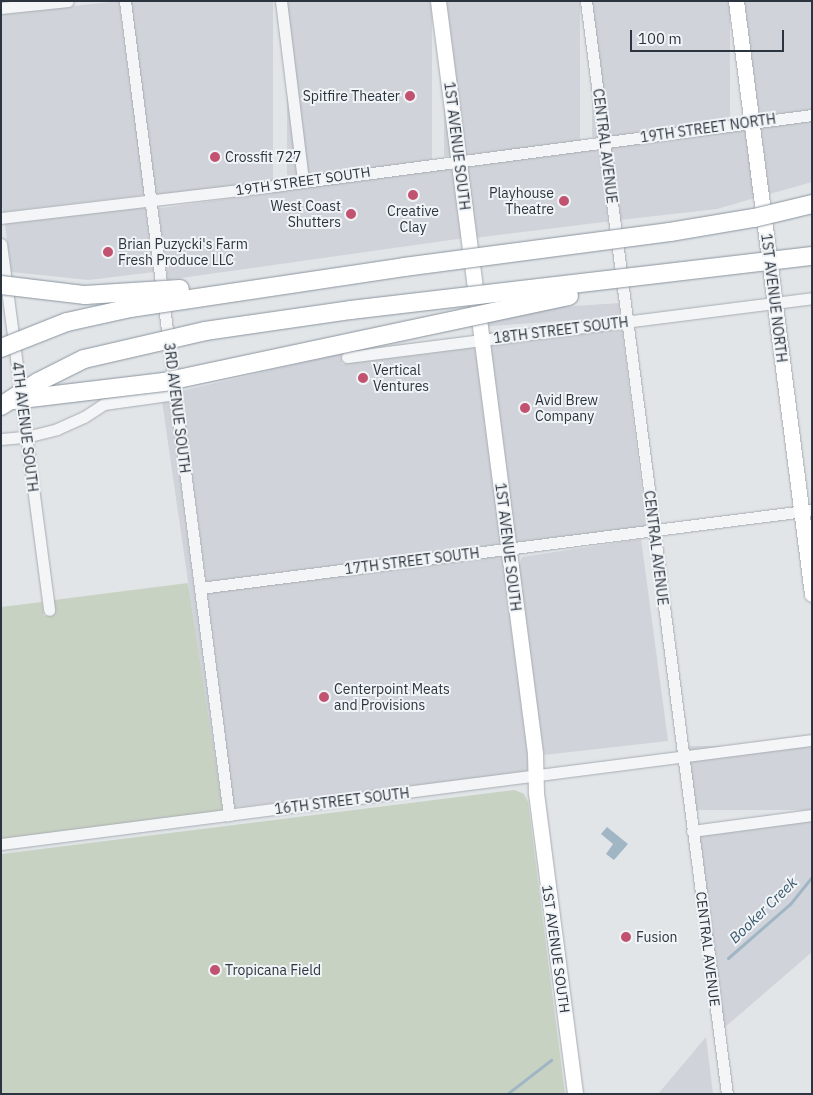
<!DOCTYPE html>
<style>
body{margin:0}
#map{position:relative;width:813px;height:1095px;overflow:hidden;background:#e1e5e8;font-family:"IBM Plex Sans",sans-serif}
div>[style]{position:absolute}
.built>*{inset:0;background:#d0d4da;transform-origin:0 0}
.green>*{inset:0;background:#c8d2c3}
.water>*{inset:0;background:#a0b6c5}
.stream>*{height:3px;margin:-1.5px;padding:0 1.5px;transform-origin:1.5px;border-radius:1.5px;background:#a0b6c5}
.roads{filter:drop-shadow(0 0 1px #a7acb2) drop-shadow(0 0 1px #a7acb2)}
.minor>*{height:11px;margin:-5.5px;padding:0 5.5px;transform-origin:5.5px;border-radius:5.5px;background:#f4f5f7}
.major>*{height:15px;margin:-7.5px;padding:0 7.5px;transform-origin:7.5px;border-radius:7.5px;background:#fff}
.bridges{filter:drop-shadow(0 0 1px #8a949e) drop-shadow(0 0 1px #8a949e)}
.highway-bridge>*{height:18px;margin:-9px;padding:0 9px;transform-origin:9px;border-radius:9px;background:#fff}
.dots>*{width:14px;height:14px;translate:-50% -50%;box-sizing:border-box;border:2px solid #f1f4f6;border-radius:50%}
span{translate:-50% -50%;white-space:nowrap;text-align:center;line-height:1.15;-webkit-text-stroke:4px #f1f4f6;paint-order:stroke}
.poi-label{font-size:14px;color:#2b343f}
.right{translate:-100% -50%;text-align:right}
.left{translate:0 -50%;text-align:left}
.street-label{font-size:14px;color:#2b343f}
.water-label{font-size:15px;color:#39576e;font-style:italic}
.frame{position:absolute;inset:0;border:2px solid #2b343f;pointer-events:none}
.scale{position:absolute;left:630px;top:30px;width:154px;height:22px;box-sizing:border-box;border:2px solid #2b343f;border-top:0;padding-left:6px;font-size:15px;line-height:18px;white-space:nowrap;color:#2b343f;-webkit-text-stroke:4px #f1f4f6;paint-order:stroke}
</style>
<div id="map">
<div class="built">
<i style="clip-path:polygon(119px 1px,144px 195px,3px 212px,1px 197px,1px 14px)"></i>
<i style="left:131px;top:1px;width:142px;height:194px"></i>
<i style="left:287px;top:1px;width:145px;height:174px"></i>
<i style="left:444px;top:1px;width:136px;height:155px"></i>
<i style="left:592px;top:1px;width:138px;height:136px"></i>
<i style="clip-path:polygon(742px 1px,812px 1px,812px 110px,756px 117px)"></i>
<i style="clip-path:polygon(812px 120px,812px 182px,766px 195px,758px 127px)"></i>
<i style="clip-path:polygon(746px 129px,755px 198px,717px 209px,620px 220px,611px 147px)"></i>
<i style="left:599px;top:148px;width:74px;height:135px;rotate:83deg"></i>
<i style="left:453px;top:167px;width:72px;height:298px;rotate:82deg"></i>
<i style="clip-path:polygon(145px 205px,154px 272px,89px 280px,11px 272px,5px 223px)"></i>
<i style="left:619px;top:303px;width:14px;height:135px;rotate:86deg"></i>
<i style="left:622px;top:328px;width:200px;height:135px;rotate:83deg"></i>
<i style="clip-path:polygon(476px 346px,502px 544px,206px 582px,181px 391px,341px 354px,342px 364px)"></i>
<i style="clip-path:polygon(170px 400px,219px 784px,213px 755px,162px 401px)"></i>
<i style="clip-path:polygon(641px 539px,668px 741px,544px 755px,518px 569px,522px 557px)"></i>
<i style="left:503px;top:555px;width:218px;height:298px;rotate:83deg"></i>
<i style="left:812px;top:746px;width:64px;height:123px;rotate:90deg"></i>
<i style="clip-path:polygon(812px 821px,812px 952px,724px 1028px,699px 835px)"></i>
<i style="clip-path:polygon(706px 1037px,713px 1094px,658px 1094px)"></i>
</div>
<div class="green">
<i style="clip-path:polygon(188px 583px,223px 811px,1px 839px,1px 607px,42px 602px,44px 616px,55px 614px,54px 600px)"></i>
<i style="clip-path:polygon(515px 790px,524px 794px,528px 802px,565px 1094px,1px 1094px,1px 854px)"></i>
</div>
<div class="water">
<i style="clip-path:polygon(607px 827px,628px 844px,614px 860px,606px 854px,613px 844px,601px 834px)"></i>
</div>
<div class="stream">
<i style="left:728px;top:958px;width:82px;rotate:-41.1deg"></i>
<i style="left:790px;top:904px;width:35px;rotate:-51deg"></i>
<i style="left:507px;top:1094px;width:56px;rotate:-37.7deg"></i>
</div>
<div class="roads">
<div class="minor">
<i style="left:125px;top:1px;width:821px;rotate:82.72deg"></i>
<i style="left:281px;top:1px;width:180px;rotate:83deg"></i>
<i style="left:586px;top:1px;width:1102px;rotate:82.65deg"></i>
<i style="left:1px;top:8px;width:67px;rotate:-6deg"></i>
<i style="left:1px;top:218px;width:282px;rotate:-6.7deg"></i>
<i style="left:281px;top:185px;width:536px;rotate:-7.51deg"></i>
<i style="left:1px;top:244px;width:369px;rotate:82.5deg"></i>
<i style="left:347px;top:357px;width:469px;rotate:-7.2deg"></i>
<i style="left:1px;top:439px;width:25px;rotate:-5deg"></i>
<i style="left:26px;top:437px;width:32px;rotate:-14deg"></i>
<i style="left:57px;top:429px;width:30px;rotate:-24deg"></i>
<i style="left:84px;top:417px;width:24px;rotate:-33deg"></i>
<i style="left:104px;top:404px;width:72px;rotate:-8deg"></i>
<i style="left:200px;top:588px;width:617px;rotate:-7.26deg"></i>
<i style="left:692px;top:831px;width:121px;rotate:-7.6deg"></i>
<i style="left:1px;top:844px;width:818px;rotate:-7.31deg"></i>
</div>
<div class="major">
<i style="left:438px;top:1px;width:758px;rotate:82.65deg"></i>
<i style="left:535px;top:753px;width:40px;rotate:88.6deg"></i>
<i style="left:536px;top:793px;width:304px;rotate:82.6deg"></i>
<i style="left:736px;top:1px;width:598px;rotate:82.7deg"></i>
</div>
</div>
<div class="bridges">
<div class="highway-bridge">
<i style="left:1px;top:285px;width:85px;rotate:6.8deg"></i>
<i style="left:85px;top:295px;width:95px;rotate:-3.6deg"></i>
<i style="left:1px;top:348px;width:71px;rotate:-21.5deg"></i>
<i style="left:67px;top:322px;width:65px;rotate:-12.5deg"></i>
<i style="left:130px;top:308px;width:277px;rotate:-8.5deg"></i>
<i style="left:404px;top:267px;width:268px;rotate:-7.5deg"></i>
<i style="left:670px;top:232px;width:85px;rotate:-9.5deg"></i>
<i style="left:754px;top:218px;width:60px;rotate:-13.6deg"></i>
<i style="left:13px;top:400px;width:152px;rotate:-6.8deg"></i>
<i style="left:164px;top:382px;width:414px;rotate:-12deg"></i>
<i style="left:1px;top:406px;width:44px;rotate:-33deg"></i>
<i style="left:38px;top:382px;width:51px;rotate:-26.6deg"></i>
<i style="left:84px;top:359px;width:124px;rotate:-13deg"></i>
<i style="left:205px;top:331px;width:148px;rotate:-8.2deg"></i>
<i style="left:351px;top:310px;width:464px;rotate:-6.7deg"></i>
</div>
</div>
<div class="dots">
<i style="left:410px;top:96px;background:#c15370"></i>
<i style="left:215px;top:157px;background:#c15370"></i>
<i style="left:413px;top:195px;background:#c15370"></i>
<i style="left:564px;top:201px;background:#c15370"></i>
<i style="left:351px;top:214px;background:#c15370"></i>
<i style="left:108px;top:252px;background:#c15370"></i>
<i style="left:363px;top:378px;background:#c15370"></i>
<i style="left:525px;top:408px;background:#c15370"></i>
<i style="left:324px;top:697px;background:#c15370"></i>
<i style="left:626px;top:937px;background:#c15370"></i>
<i style="left:215px;top:970px;background:#c15370"></i>
</div>
<div class="poi-label">
<span class="right" style="left:400px;top:96px">Spitfire Theater</span>
<span class="left" style="left:225px;top:157px">Crossfit 727</span>
<span class="right" style="left:554px;top:201px">Playhouse<br>Theatre</span>
<span class="right" style="left:341px;top:214px">West Coast<br>Shutters</span>
<span style="left:413px;top:219px">Creative<br>Clay</span>
<span class="left" style="left:118px;top:252px">Brian Puzycki's Farm<br>Fresh Produce LLC</span>
<span class="left" style="left:373px;top:378px">Vertical<br>Ventures</span>
<span class="left" style="left:535px;top:408px">Avid Brew<br>Company</span>
<span class="left" style="left:334px;top:697px">Centerpoint Meats<br>and Provisions</span>
<span class="left" style="left:636px;top:937px">Fusion</span>
<span class="left" style="left:225px;top:970px">Tropicana Field</span>
</div>
<div class="street-label">
<span style="left:708px;top:128px;rotate:-8deg">19TH STREET NORTH</span>
<span style="left:457px;top:146px;rotate:83deg">1ST AVENUE SOUTH</span>
<span style="left:605px;top:146px;rotate:83deg">CENTRAL AVENUE</span>
<span style="left:303px;top:181px;rotate:-8deg">19TH STREET SOUTH</span>
<span style="left:774px;top:298px;rotate:83deg">1ST AVENUE NORTH</span>
<span style="left:561px;top:330px;rotate:-7deg">18TH STREET SOUTH</span>
<span style="left:177px;top:408px;rotate:83deg">3RD AVENUE SOUTH</span>
<span style="left:25px;top:427px;rotate:83deg">4TH AVENUE SOUTH</span>
<span style="left:508px;top:547px;rotate:83deg">1ST AVENUE SOUTH</span>
<span style="left:656px;top:548px;rotate:83deg">CENTRAL AVENUE</span>
<span style="left:412px;top:561px;rotate:-7deg">17TH STREET SOUTH</span>
<span style="left:342px;top:801px;rotate:-7deg">16TH STREET SOUTH</span>
<span style="left:556px;top:949px;rotate:82deg">1ST AVENUE SOUTH</span>
<span style="left:708px;top:949px;rotate:83deg">CENTRAL AVENUE</span>
</div>
<div class="water-label">
<span style="left:763px;top:910px;rotate:-44deg">Booker Creek</span>
</div>
<div class="frame"></div>
<div class="scale">100 m</div>
</div>
